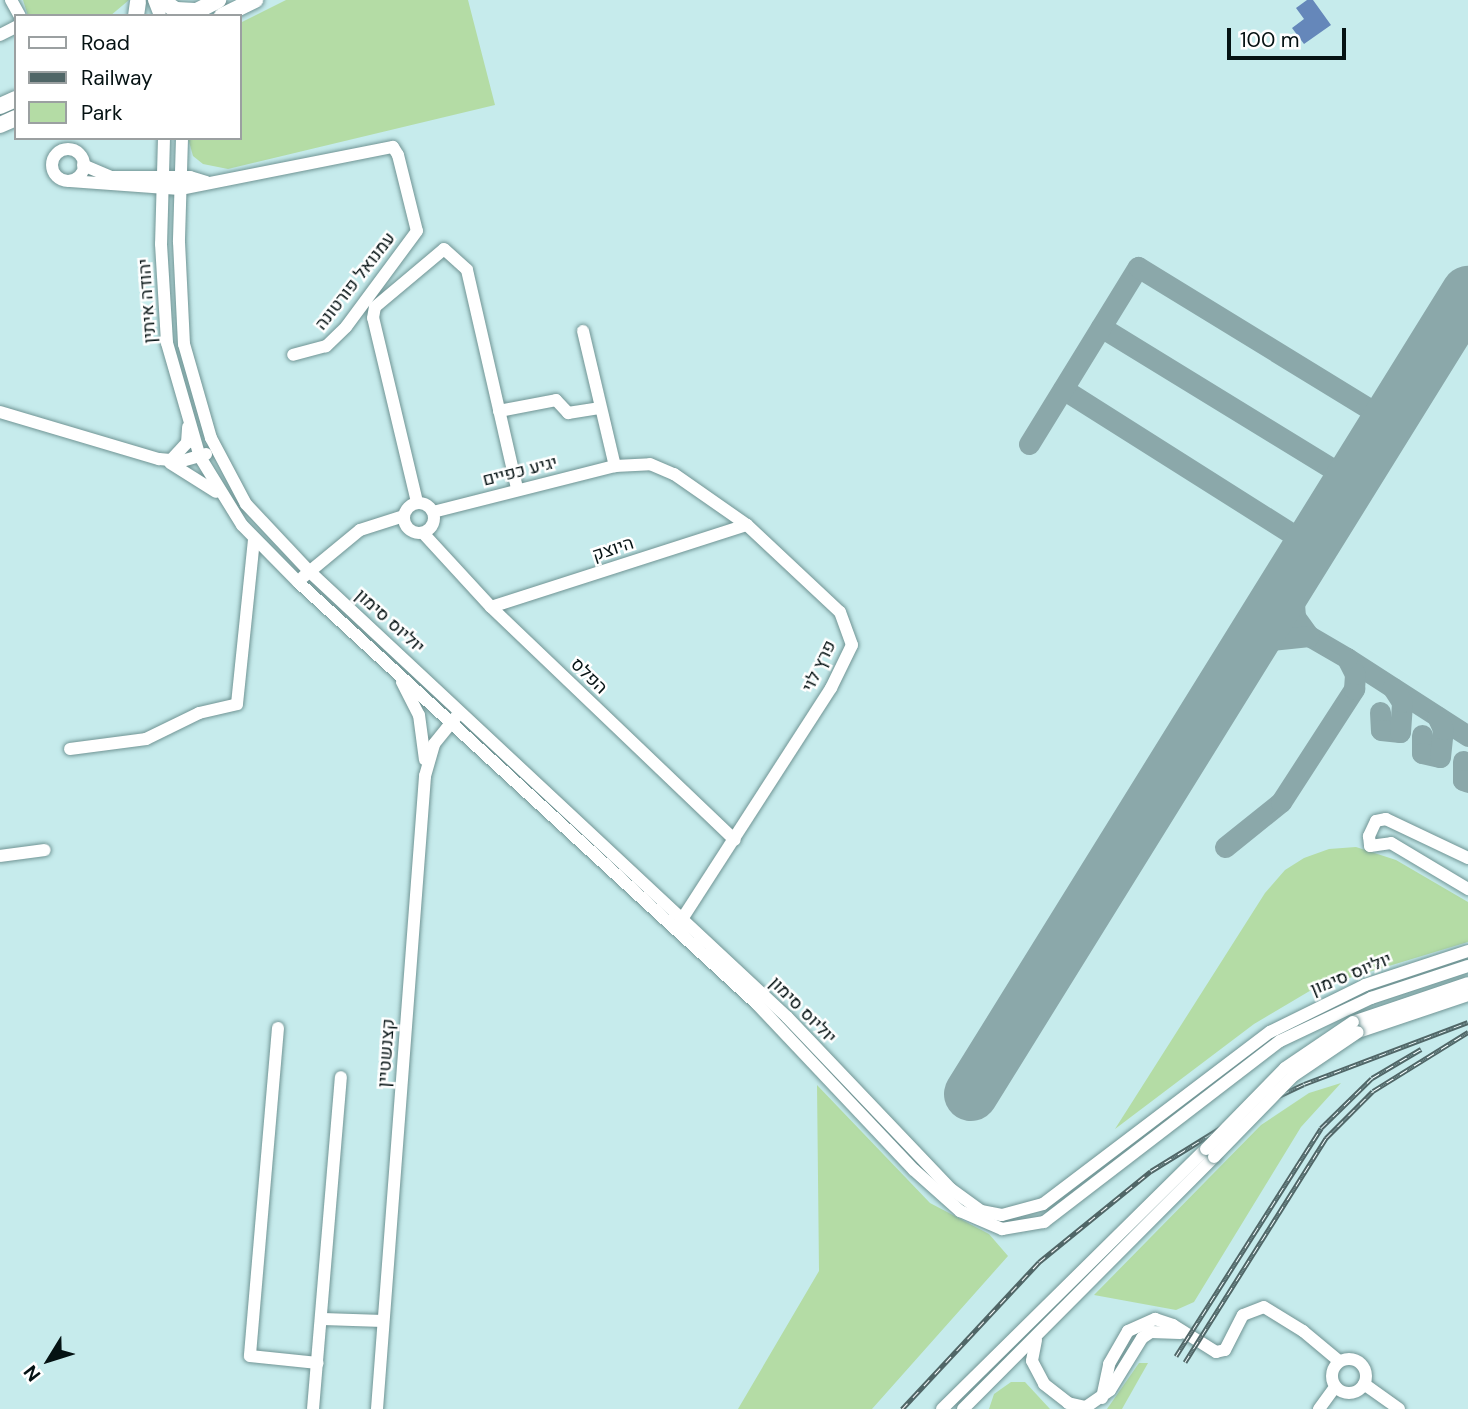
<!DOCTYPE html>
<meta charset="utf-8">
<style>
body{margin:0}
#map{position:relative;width:1468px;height:1409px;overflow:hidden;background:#c6ebec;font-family:"DM Sans",Heebo,sans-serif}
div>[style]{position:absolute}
.green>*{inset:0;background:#b4dca5}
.water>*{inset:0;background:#6587ba}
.taxiway>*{height:21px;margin:-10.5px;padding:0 10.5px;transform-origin:10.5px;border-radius:10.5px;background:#8ba8aa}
.runway>*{height:54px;margin:-27px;padding:0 27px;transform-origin:27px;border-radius:27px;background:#8ba8aa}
.roads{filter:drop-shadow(0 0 2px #709494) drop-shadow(0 0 2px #709494)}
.minor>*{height:12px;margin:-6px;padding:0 6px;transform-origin:6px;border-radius:6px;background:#fff}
.minor>.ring{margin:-6px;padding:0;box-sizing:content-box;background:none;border:12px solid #fff;border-radius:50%}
.major>*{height:16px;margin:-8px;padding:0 8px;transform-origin:8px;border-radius:8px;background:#fff}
.rail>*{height:5px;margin-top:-2.5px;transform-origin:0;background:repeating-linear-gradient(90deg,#fff 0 8px,#506667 0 16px);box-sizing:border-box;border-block:2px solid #506667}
.bridges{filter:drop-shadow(0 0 2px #709494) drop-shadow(0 0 2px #709494)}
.minor-bridge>*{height:12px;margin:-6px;padding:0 6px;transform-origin:6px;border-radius:6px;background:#fff}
span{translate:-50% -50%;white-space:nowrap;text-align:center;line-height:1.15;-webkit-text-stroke:5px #fff;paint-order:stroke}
.street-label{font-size:18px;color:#051213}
.legend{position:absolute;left:14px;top:14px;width:228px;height:126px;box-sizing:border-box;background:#fff;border:2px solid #9ba0a1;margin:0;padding:9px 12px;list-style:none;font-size:21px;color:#051213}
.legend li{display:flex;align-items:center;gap:14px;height:35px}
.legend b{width:35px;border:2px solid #9ba0a1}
.north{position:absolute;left:14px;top:1325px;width:70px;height:70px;-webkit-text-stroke:5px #fff;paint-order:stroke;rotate:232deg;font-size:19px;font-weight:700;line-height:28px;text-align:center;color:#051213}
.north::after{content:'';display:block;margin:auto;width:24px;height:32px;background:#051213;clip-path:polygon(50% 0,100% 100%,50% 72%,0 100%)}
.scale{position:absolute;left:1227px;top:28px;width:119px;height:32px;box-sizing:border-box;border:4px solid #051213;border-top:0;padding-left:9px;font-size:21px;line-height:24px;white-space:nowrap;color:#051213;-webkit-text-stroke:5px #fff;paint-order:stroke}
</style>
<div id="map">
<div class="green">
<i style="clip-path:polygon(23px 0,129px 0,110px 16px,28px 16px)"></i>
<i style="clip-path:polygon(286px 0,468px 0,495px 105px,228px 169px,203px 164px,193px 156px,188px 138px,240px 138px,240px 23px)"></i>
<i style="clip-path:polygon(1356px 847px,1396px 860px,1468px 902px,1468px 942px,1313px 989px,1254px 1024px,1115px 1129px,1265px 893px,1285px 870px,1304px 858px,1329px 849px)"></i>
<i style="clip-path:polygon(1341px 1083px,1301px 1127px,1194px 1302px,1176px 1310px,1094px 1295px,1261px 1125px,1309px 1093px)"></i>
<i style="clip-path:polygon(817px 1085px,930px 1203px,989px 1234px,1008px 1256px,872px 1409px,738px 1409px,819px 1271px)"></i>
<i style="clip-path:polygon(1139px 1363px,1148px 1363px,1122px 1409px,1107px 1409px)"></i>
<i style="clip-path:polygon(1011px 1382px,1025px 1382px,1050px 1409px,989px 1409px,994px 1394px)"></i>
</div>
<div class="water">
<i style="clip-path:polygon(1307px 0,1313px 0,1331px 25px,1304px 44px,1292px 28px,1304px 19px,1296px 8px)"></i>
</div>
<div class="taxiway">
<i style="left:1452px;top:320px;width:19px;rotate:32deg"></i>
<i style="left:1101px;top:327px;width:294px;rotate:31.5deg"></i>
<i style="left:1063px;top:389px;width:294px;rotate:32.3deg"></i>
<i style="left:1029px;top:444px;width:208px;rotate:-58.4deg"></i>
<i style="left:1138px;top:267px;width:294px;rotate:31.5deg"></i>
<i style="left:1292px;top:577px;width:40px;rotate:85.7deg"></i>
<i style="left:1295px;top:617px;width:24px;rotate:54deg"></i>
<i style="left:1347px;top:658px;width:144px;rotate:32.8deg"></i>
<i style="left:1380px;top:712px;width:18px;rotate:87deg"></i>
<i style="left:1381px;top:730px;width:19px;rotate:6deg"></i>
<i style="left:1400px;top:732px;width:30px;rotate:-86deg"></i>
<i style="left:1402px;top:702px;width:17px;rotate:-123deg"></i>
<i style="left:1422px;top:735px;width:18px;rotate:90deg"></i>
<i style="left:1422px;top:753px;width:18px;rotate:13deg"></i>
<i style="left:1440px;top:757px;width:28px;rotate:-84deg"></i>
<i style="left:1443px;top:729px;width:14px;rotate:-115deg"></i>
<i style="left:1463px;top:761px;width:19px;rotate:90deg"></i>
<i style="left:1463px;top:780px;width:5px;rotate:22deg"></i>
<i style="left:1225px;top:847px;width:72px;rotate:-38.8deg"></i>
<i style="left:1281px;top:802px;width:135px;rotate:-57.1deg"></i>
<i style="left:1354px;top:689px;width:15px;rotate:-86deg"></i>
<i style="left:1355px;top:674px;width:18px;rotate:-117deg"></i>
<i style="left:1347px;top:658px;width:44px;rotate:-149.9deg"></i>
<i style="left:1309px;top:636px;width:47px;rotate:173.9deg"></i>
<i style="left:1262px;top:641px;width:22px;rotate:144deg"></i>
</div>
<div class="runway">
<i style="left:971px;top:1094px;width:943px;rotate:-58.18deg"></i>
</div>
<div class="roads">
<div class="minor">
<i style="left:11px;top:0;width:18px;rotate:61deg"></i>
<i style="left:154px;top:0;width:17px;rotate:69deg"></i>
<i style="left:0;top:35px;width:18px;rotate:-27deg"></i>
<i style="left:164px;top:138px;width:106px;rotate:91.6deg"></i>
<i style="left:161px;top:244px;width:99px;rotate:86.5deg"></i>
<i style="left:167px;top:343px;width:119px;rotate:73.9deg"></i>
<i style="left:200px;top:457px;width:80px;rotate:58.3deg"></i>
<i style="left:242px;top:525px;width:80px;rotate:45.5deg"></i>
<i style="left:298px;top:582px;width:624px;rotate:42.6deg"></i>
<i style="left:757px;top:1004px;width:228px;rotate:46.6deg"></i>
<i style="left:914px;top:1170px;width:62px;rotate:41.7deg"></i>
<i style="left:960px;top:1211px;width:46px;rotate:23.2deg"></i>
<i style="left:1002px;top:1229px;width:43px;rotate:-9.5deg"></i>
<i style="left:1044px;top:1222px;width:297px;rotate:-37.5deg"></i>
<i style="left:1280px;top:1041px;width:101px;rotate:-25.3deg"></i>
<i style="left:1371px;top:998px;width:102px;rotate:-18.3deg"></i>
<i style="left:182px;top:138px;width:104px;rotate:91.7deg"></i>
<i style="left:179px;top:242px;width:102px;rotate:87.2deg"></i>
<i style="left:184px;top:344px;width:98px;rotate:74deg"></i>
<i style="left:211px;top:438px;width:75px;rotate:62.1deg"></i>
<i style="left:246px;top:504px;width:92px;rotate:46.8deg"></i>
<i style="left:309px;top:571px;width:654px;rotate:43.02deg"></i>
<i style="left:787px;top:1017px;width:238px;rotate:46.4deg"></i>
<i style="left:951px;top:1189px;width:37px;rotate:36deg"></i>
<i style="left:981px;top:1211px;width:21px;rotate:11deg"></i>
<i style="left:1002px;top:1215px;width:42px;rotate:-15deg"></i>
<i style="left:1043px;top:1204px;width:285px;rotate:-37.2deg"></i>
<i style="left:1270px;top:1032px;width:106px;rotate:-26.3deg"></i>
<i style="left:1365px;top:985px;width:108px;rotate:-18.3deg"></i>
<i class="ring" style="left:52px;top:149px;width:20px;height:20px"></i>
<i style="left:83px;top:165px;width:30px;rotate:23deg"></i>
<i style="left:111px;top:177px;width:79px"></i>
<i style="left:190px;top:177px;width:17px;rotate:17deg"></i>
<i style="left:70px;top:181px;width:110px;rotate:4.2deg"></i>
<i style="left:180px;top:189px;width:217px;rotate:-11.2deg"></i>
<i style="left:393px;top:147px;width:9px;rotate:58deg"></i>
<i style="left:398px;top:155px;width:78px;rotate:76deg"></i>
<i style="left:417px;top:231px;width:119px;rotate:126.5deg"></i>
<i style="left:346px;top:327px;width:28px;rotate:136deg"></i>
<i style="left:326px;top:346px;width:34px;rotate:165deg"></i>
<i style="left:583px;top:331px;width:139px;rotate:76.7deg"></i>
<i style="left:499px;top:411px;width:58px;rotate:-10.9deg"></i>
<i style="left:556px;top:400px;width:18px;rotate:47deg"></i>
<i style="left:568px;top:413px;width:33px;rotate:-9deg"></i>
<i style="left:0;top:412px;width:166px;rotate:16.5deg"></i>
<i style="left:159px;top:459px;width:23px;rotate:5deg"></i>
<i style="left:182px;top:461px;width:25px;rotate:-16deg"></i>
<i style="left:170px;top:461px;width:25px;rotate:-47deg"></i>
<i style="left:187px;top:443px;width:16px;rotate:-86deg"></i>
<i style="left:170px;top:463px;width:54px;rotate:32.2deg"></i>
<i style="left:417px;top:502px;width:189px;rotate:-103.4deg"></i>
<i style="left:373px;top:318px;width:11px;rotate:-80deg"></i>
<i style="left:375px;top:307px;width:90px;rotate:-40deg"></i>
<i style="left:444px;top:249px;width:31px;rotate:42deg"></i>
<i style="left:467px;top:270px;width:224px;rotate:77.1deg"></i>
<i class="ring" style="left:404px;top:503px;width:18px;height:18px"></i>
<i style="left:433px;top:512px;width:188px;rotate:-14.2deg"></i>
<i style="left:615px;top:466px;width:35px;rotate:-3deg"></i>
<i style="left:650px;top:464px;width:26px;rotate:23deg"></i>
<i style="left:674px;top:474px;width:89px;rotate:34.9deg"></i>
<i style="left:747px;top:525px;width:127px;rotate:43.1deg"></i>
<i style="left:840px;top:612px;width:35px;rotate:70deg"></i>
<i style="left:852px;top:645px;width:48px;rotate:116deg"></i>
<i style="left:831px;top:688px;width:282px;rotate:122.8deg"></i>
<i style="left:423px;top:533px;width:100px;rotate:47.4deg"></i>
<i style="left:491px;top:607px;width:337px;rotate:43.7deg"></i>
<i style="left:303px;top:577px;width:74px;rotate:-39.5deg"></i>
<i style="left:360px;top:530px;width:46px;rotate:-17.7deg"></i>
<i style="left:491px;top:607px;width:269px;rotate:-17.8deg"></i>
<i style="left:402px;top:682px;width:37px;rotate:63deg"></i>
<i style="left:419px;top:715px;width:45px;rotate:82.4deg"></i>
<i style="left:70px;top:749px;width:77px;rotate:-7.5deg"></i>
<i style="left:146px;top:739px;width:59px;rotate:-26.1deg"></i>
<i style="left:199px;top:713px;width:39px;rotate:-13deg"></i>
<i style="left:237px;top:704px;width:166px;rotate:-84.1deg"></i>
<i style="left:0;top:856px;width:45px;rotate:-7.6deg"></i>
<i style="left:1468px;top:858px;width:91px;rotate:-154.6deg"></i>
<i style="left:1386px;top:819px;width:10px;rotate:169deg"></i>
<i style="left:1376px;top:821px;width:17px;rotate:115deg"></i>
<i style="left:1369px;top:836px;width:10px;rotate:84deg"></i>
<i style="left:1370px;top:846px;width:21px;rotate:-8deg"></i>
<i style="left:1391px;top:843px;width:90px;rotate:30.9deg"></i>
<i style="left:1353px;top:1022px;width:121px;rotate:-18.7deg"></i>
<i style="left:278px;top:1028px;width:329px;rotate:94.9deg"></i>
<i style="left:250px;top:1356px;width:68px;rotate:5.9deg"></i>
<i style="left:1358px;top:1032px;width:116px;rotate:-18.6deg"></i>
<i style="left:323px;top:1319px;width:60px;rotate:1.9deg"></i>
<i style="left:1036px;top:1340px;width:21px;rotate:101deg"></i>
<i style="left:1032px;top:1361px;width:26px;rotate:62deg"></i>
<i style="left:1044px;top:1384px;width:31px;rotate:38deg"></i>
<i style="left:1068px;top:1403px;width:18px;rotate:13deg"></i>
<i style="left:1086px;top:1407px;width:29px;rotate:-35deg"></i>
<i style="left:1110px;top:1390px;width:61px;rotate:-58.4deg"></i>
<i style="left:1142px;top:1338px;width:11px;rotate:-34deg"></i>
<i style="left:1151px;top:1332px;width:29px;rotate:2deg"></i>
<i class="ring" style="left:1332px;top:1359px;width:22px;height:22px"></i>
<i style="left:1364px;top:1384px;width:43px;rotate:35.5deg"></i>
<i style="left:1102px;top:1398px;width:35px;rotate:-78deg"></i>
<i style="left:1109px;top:1364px;width:38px;rotate:-60deg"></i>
<i style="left:1128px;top:1331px;width:30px;rotate:-24deg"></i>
<i style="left:1155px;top:1319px;width:19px;rotate:18deg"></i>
<i style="left:1173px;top:1325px;width:51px;rotate:32.1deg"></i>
<i style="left:1216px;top:1352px;width:9px;rotate:-13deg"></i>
<i style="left:1225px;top:1350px;width:39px;rotate:-63deg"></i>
<i style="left:1243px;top:1315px;width:22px;rotate:-21deg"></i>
<i style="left:1264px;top:1307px;width:46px;rotate:31.6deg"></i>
<i style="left:1303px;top:1331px;width:47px;rotate:39.8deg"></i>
<i style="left:313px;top:1409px;width:333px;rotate:-85.2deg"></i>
<i style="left:377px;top:1409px;width:635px;rotate:-85.66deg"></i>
<i style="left:425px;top:776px;width:33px;rotate:-74deg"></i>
<i style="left:434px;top:744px;width:35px;rotate:-51deg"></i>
<i style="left:942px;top:1409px;width:371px;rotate:-44.6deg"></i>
<i style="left:963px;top:1409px;width:356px;rotate:-45.1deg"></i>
<i style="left:1319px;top:1409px;width:27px;rotate:-54deg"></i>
</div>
<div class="major">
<i style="left:161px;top:0;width:18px;rotate:34deg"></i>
<i style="left:176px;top:10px;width:19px;rotate:3deg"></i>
<i style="left:136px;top:16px;width:14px;rotate:-82deg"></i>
<i style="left:187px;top:16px;width:35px;rotate:-27deg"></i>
<i style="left:222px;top:16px;width:37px;rotate:-26deg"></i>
<i style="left:0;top:106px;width:17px;rotate:-24deg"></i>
<i style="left:0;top:125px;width:17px;rotate:-24deg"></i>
</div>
</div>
<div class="rail">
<i style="left:1176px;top:1356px;width:270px;rotate:-57.5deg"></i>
<i style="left:1321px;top:1128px;width:71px;rotate:-44.4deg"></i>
<i style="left:1372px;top:1078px;width:57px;rotate:-30.6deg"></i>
<i style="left:1185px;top:1362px;width:265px;rotate:-57.8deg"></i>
<i style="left:1326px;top:1138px;width:66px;rotate:-45deg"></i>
<i style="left:1373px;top:1091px;width:112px;rotate:-31.8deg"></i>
<i style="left:902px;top:1409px;width:201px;rotate:-47deg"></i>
<i style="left:1039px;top:1262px;width:144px;rotate:-39.1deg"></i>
<i style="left:1151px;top:1171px;width:120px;rotate:-31.7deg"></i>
<i style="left:1253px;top:1108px;width:56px;rotate:-25.2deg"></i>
<i style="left:1304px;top:1084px;width:175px;rotate:-20.7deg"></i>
</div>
<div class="bridges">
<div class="minor-bridge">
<i style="left:1206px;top:1149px;width:113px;rotate:-45.7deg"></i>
<i style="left:1285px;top:1068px;width:82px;rotate:-34.1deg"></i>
<i style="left:1214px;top:1157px;width:113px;rotate:-45.7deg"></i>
<i style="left:1293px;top:1076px;width:78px;rotate:-34.1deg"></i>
</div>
</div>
<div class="street-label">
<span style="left:355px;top:281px;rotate:-52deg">עמנואל פורטונה</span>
<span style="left:147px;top:301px;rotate:-94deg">יהודה איתין</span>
<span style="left:520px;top:471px;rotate:-14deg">יגיע כפיים</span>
<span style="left:613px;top:549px;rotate:-18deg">היוצק</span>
<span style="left:390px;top:621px;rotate:42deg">יוליוס סימון</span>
<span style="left:819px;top:666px;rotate:-64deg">פרץ לוי</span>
<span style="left:589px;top:676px;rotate:44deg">הפלס</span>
<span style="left:1351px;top:974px;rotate:-22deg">יוליוס סימון</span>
<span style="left:803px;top:1010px;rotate:45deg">יוליוס סימון</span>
<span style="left:386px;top:1053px;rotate:-86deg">קצנשטיין</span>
</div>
<ul class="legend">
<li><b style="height:9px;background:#fff"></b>Road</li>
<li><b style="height:9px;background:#506667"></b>Railway</li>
<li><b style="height:19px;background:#b4dca5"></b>Park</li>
</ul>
<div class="north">N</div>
<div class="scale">100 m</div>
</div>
